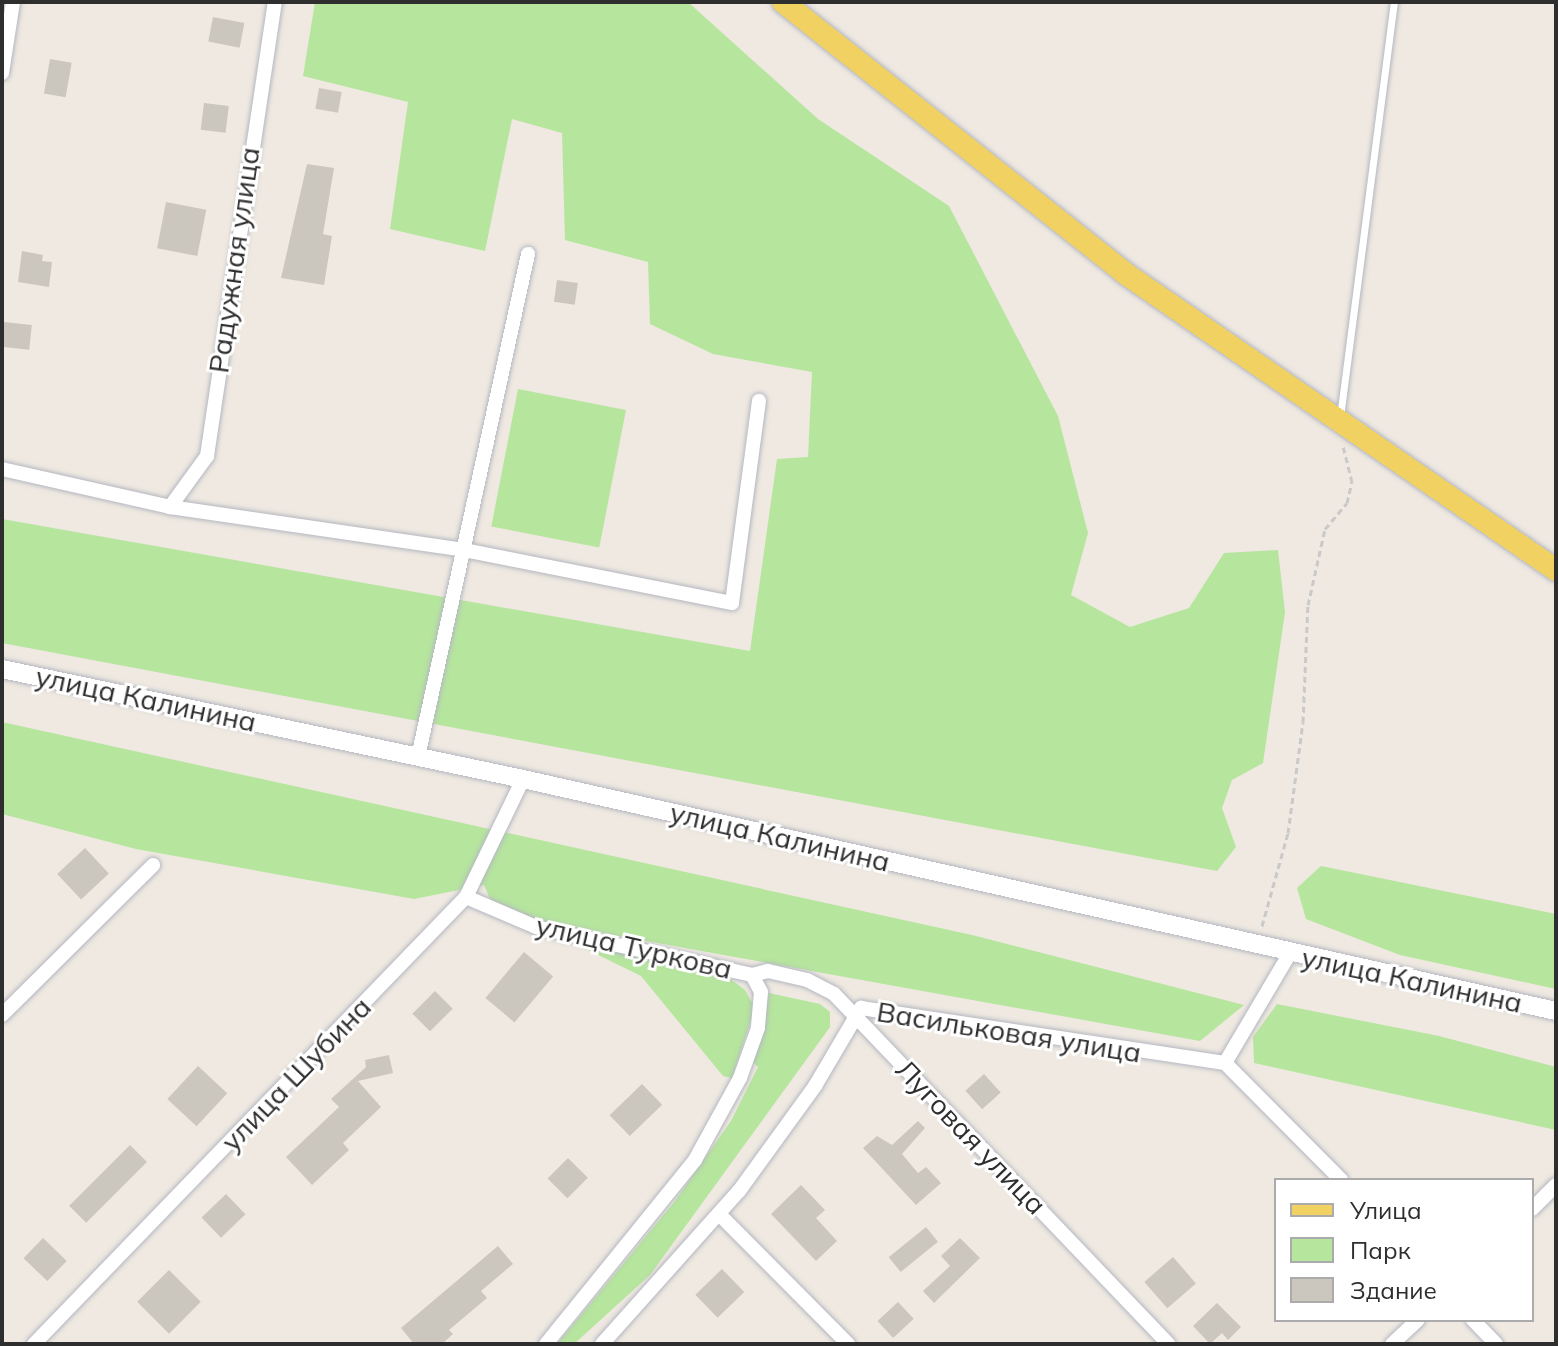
<!DOCTYPE html>
<meta charset="utf-8">
<style>
body{margin:0}
#map{position:relative;width:1558px;height:1346px;overflow:hidden;background:#efe9e1;font-family:Mulish,sans-serif}
div>[style]{position:absolute}
.green>*{inset:0;background:#b6e59e;transform-origin:0 0}
.building>*{inset:0;background:#cbc7bf;transform-origin:0 0}
.path>*{height:3px;margin-top:-1.5px;transform-origin:0;background:repeating-linear-gradient(90deg,#c9c9c9 0 6px,transparent 0 10px)}
.roads{filter:drop-shadow(0 0 2px #b4b7c1) drop-shadow(0 0 2px #b4b7c1)}
.service>*{height:7px;margin:-3.5px;padding:0 3.5px;transform-origin:3.5px;border-radius:3.5px;background:#fff}
.minor>*{height:14px;margin:-7px;padding:0 7px;transform-origin:7px;border-radius:7px;background:#fff}
.secondary>*{height:18px;margin:-9px;padding:0 9px;transform-origin:9px;border-radius:9px;background:#fff}
.primary>*{height:22px;margin:-11px;padding:0 11px;transform-origin:11px;border-radius:11px;background:#f2d163}
span{translate:-50% -50%;white-space:nowrap;text-align:center;line-height:1.15;-webkit-text-stroke:6px #fff;paint-order:stroke}
.street-label{font-size:28px;color:#2e2e2e}
.frame{position:absolute;inset:0;border:4px solid #2e2e2e;pointer-events:none}
.legend{position:absolute;left:1274px;top:1178px;width:260px;height:144px;box-sizing:border-box;background:#fff;border:2px solid #ababab;margin:0;padding:10px 14px;list-style:none;font-size:24px;color:#2e2e2e}
.legend li{display:flex;align-items:center;gap:16px;height:40px}
.legend b{width:40px;border:2px solid #ababab}
</style>
<div id="map">
<div class="green">
<i style="clip-path:polygon(315px 2px,688px 2px,818px 119px,949px 206px,1058px 416px,1088px 533px,1071px 595px,1130px 627px,1189px 608px,1224px 553px,1278px 550px,1285px 612px,1263px 763px,1232px 780px,1222px 808px,1236px 847px,1217px 871px,2px 643px,2px 519px,750px 651px,777px 459px,808px 457px,812px 372px,713px 354px,650px 324px,648px 262px,565px 240px,562px 133px,512px 119px,485px 251px,390px 229px,408px 102px,303px 76px)"></i>
<i style="left:518px;top:389px;width:110px;height:140px;rotate:11deg"></i>
<i style="clip-path:polygon(2px 722px,972px 935px,1244px 1005px,1200px 1041px,541px 922px,490px 899px,484px 885px,414px 899px,136px 849px,2px 814px)"></i>
<i style="clip-path:polygon(1321px 866px,1556px 914px,1556px 989px,1400px 955px,1306px 919px,1297px 888px)"></i>
<i style="clip-path:polygon(592px 944px,729px 978px,745px 990px,755px 1008px,732px 1078px,723px 1076px,641px 976px,578px 945px)"></i>
<i style="clip-path:polygon(769px 993px,820px 1004px,830px 1012px,830px 1027px,650px 1275px,574px 1344px,557px 1344px,675px 1201px,731px 1121px,758px 1067px,752px 1061px)"></i>
<i style="clip-path:polygon(1277px 1004px,1439px 1036px,1556px 1067px,1556px 1130px,1254px 1063px,1253px 1037px)"></i>
</div>
<div class="building">
<i style="left:213px;top:17px;width:32px;height:25px;rotate:11deg"></i>
<i style="left:50px;top:59px;width:22px;height:35px;rotate:10deg"></i>
<i style="left:319px;top:88px;width:23px;height:21px;rotate:10deg"></i>
<i style="left:204px;top:103px;width:25px;height:27px;rotate:7deg"></i>
<i style="clip-path:polygon(307px 164px,334px 168px,323px 234px,332px 236px,324px 285px,281px 278px)"></i>
<i style="left:166px;top:202px;width:41px;height:47px;rotate:11deg"></i>
<i style="clip-path:polygon(22px 251px,43px 255px,42px 261px,52px 262px,49px 287px,18px 282px)"></i>
<i style="left:557px;top:280px;width:21px;height:22px;rotate:8deg"></i>
<i style="left:4px;top:322px;width:28px;height:25px;rotate:6deg"></i>
<i style="left:85px;top:848px;width:35px;height:38px;rotate:47deg"></i>
<i style="left:524px;top:952px;width:38px;height:60px;rotate:40deg"></i>
<i style="left:435px;top:991px;width:25px;height:32px;rotate:45deg"></i>
<i style="clip-path:polygon(389px 1055px,393px 1073px,358px 1081px,381px 1107px,343px 1143px,349px 1150px,312px 1185px,286px 1157px,339px 1107px,331px 1099px,366px 1067px,365px 1060px)"></i>
<i style="left:198px;top:1066px;width:40px;height:45px;rotate:43deg"></i>
<i style="left:984px;top:1074px;width:25px;height:25px;rotate:48deg"></i>
<i style="left:642px;top:1084px;width:29px;height:45px;rotate:46deg"></i>
<i style="clip-path:polygon(918px 1121px,925px 1128px,902px 1154px,918px 1173px,926px 1167px,941px 1183px,916px 1205px,863px 1148px,877px 1136px,892px 1145px)"></i>
<i style="left:130px;top:1145px;width:24px;height:86px;rotate:45deg"></i>
<i style="left:568px;top:1158px;width:28px;height:29px;rotate:45deg"></i>
<i style="clip-path:polygon(801px 1185px,825px 1210px,816px 1218px,837px 1241px,816px 1261px,771px 1214px)"></i>
<i style="left:226px;top:1194px;width:28px;height:34px;rotate:46deg"></i>
<i style="left:926px;top:1227px;width:19px;height:48px;rotate:51deg"></i>
<i style="left:43px;top:1238px;width:33px;height:28px;rotate:44deg"></i>
<i style="clip-path:polygon(960px 1238px,980px 1258px,934px 1303px,923px 1291px,950px 1266px,941px 1256px)"></i>
<i style="clip-path:polygon(498px 1246px,513px 1264px,481px 1291px,487px 1298px,449px 1330px,453px 1334px,442px 1344px,414px 1344px,401px 1328px)"></i>
<i style="left:1173px;top:1257px;width:35px;height:38px;rotate:49deg"></i>
<i style="left:722px;top:1269px;width:32px;height:37px;rotate:46deg"></i>
<i style="left:169px;top:1270px;width:45px;height:45px;rotate:45deg"></i>
<i style="left:898px;top:1302px;width:23px;height:28px;rotate:47deg"></i>
<i style="clip-path:polygon(1217px 1303px,1241px 1327px,1228px 1340px,1222px 1333px,1210px 1344px,1193px 1326px)"></i>
</div>
<div class="path">
<i style="left:1262px;top:926px;width:97px;rotate:-74.4deg"></i>
<i style="left:1288px;top:833px;width:112px;rotate:-82.3deg"></i>
<i style="left:1303px;top:722px;width:117px;rotate:-87.6deg"></i>
<i style="left:1308px;top:605px;width:78px;rotate:-77.4deg"></i>
<i style="left:1325px;top:529px;width:34px;rotate:-50deg"></i>
<i style="left:1347px;top:503px;width:22px;rotate:-77deg"></i>
<i style="left:1352px;top:482px;width:37px;rotate:-104deg"></i>
</div>
<div class="roads">
<div class="service">
<i style="left:1340px;top:417px;width:418px;rotate:-82.6deg"></i>
</div>
<div class="minor">
<i style="left:2px;top:73px;width:72px;rotate:-81.2deg"></i>
<i style="left:2px;top:469px;width:172px;rotate:12.7deg"></i>
<i style="left:170px;top:507px;width:297px;rotate:8.3deg"></i>
<i style="left:464px;top:550px;width:273px;rotate:11.2deg"></i>
<i style="left:732px;top:603px;width:204px;rotate:-82.4deg"></i>
<i style="left:170px;top:507px;width:63px;rotate:-54deg"></i>
<i style="left:207px;top:456px;width:459px;rotate:-81.5deg"></i>
<i style="left:418px;top:757px;width:515px;rotate:-77.66deg"></i>
<i style="left:466px;top:897px;width:76px;rotate:23.2deg"></i>
<i style="left:536px;top:927px;width:221px;rotate:12.5deg"></i>
<i style="left:752px;top:975px;width:19px;rotate:62deg"></i>
<i style="left:761px;top:992px;width:36px;rotate:95deg"></i>
<i style="left:758px;top:1028px;width:53px;rotate:109.8deg"></i>
<i style="left:740px;top:1078px;width:94px;rotate:118.8deg"></i>
<i style="left:695px;top:1160px;width:237px;rotate:129deg"></i>
<i style="left:752px;top:975px;width:16px;rotate:-14deg"></i>
<i style="left:768px;top:971px;width:40px;rotate:13deg"></i>
<i style="left:807px;top:980px;width:30px;rotate:27deg"></i>
<i style="left:834px;top:994px;width:484px;rotate:46.3deg"></i>
<i style="left:2px;top:1015px;width:213px;rotate:-44.8deg"></i>
<i style="left:1225px;top:1063px;width:128px;rotate:-59.4deg"></i>
<i style="left:1532px;top:1209px;width:34px;rotate:-45deg"></i>
<i style="left:720px;top:1215px;width:182px;rotate:45.2deg"></i>
<i style="left:1473px;top:1320px;width:33px;rotate:46deg"></i>
<i style="left:34px;top:1344px;width:622px;rotate:-45.98deg"></i>
<i style="left:466px;top:897px;width:131px;rotate:-64.2deg"></i>
<i style="left:602px;top:1344px;width:205px;rotate:-48.2deg"></i>
<i style="left:739px;top:1191px;width:130px;rotate:-54.1deg"></i>
<i style="left:815px;top:1086px;width:91px;rotate:-59.5deg"></i>
<i style="left:861px;top:1008px;width:368px;rotate:8.6deg"></i>
<i style="left:1225px;top:1063px;width:165px;rotate:45.2deg"></i>
<i style="left:1392px;top:1344px;width:35px;rotate:-43deg"></i>
</div>
<div class="secondary">
<i style="left:2px;top:669px;width:532px;rotate:11.92deg"></i>
<i style="left:523px;top:779px;width:1059px;rotate:12.66deg"></i>
</div>
<div class="primary">
<i style="left:783px;top:2px;width:438px;rotate:38.4deg"></i>
<i style="left:1126px;top:274px;width:522px;rotate:34.54deg"></i>
</div>
</div>
<div class="street-label">
<span style="left:234px;top:260px;rotate:-82deg">Радужная улица</span>
<span style="left:146px;top:699px;rotate:12deg">улица Калинина</span>
<span style="left:780px;top:837px;rotate:13deg">улица Калинина</span>
<span style="left:634px;top:947px;rotate:13deg">улица Туркова</span>
<span style="left:1412px;top:980px;rotate:12deg">улица Калинина</span>
<span style="left:1009px;top:1032px;rotate:9deg">Васильковая улица</span>
<span style="left:296px;top:1074px;rotate:-46deg">улица Шубина</span>
<span style="left:971px;top:1137px;rotate:46deg">Луговая улица</span>
</div>
<div class="frame"></div>
<ul class="legend">
<li><b style="height:10px;background:#f2d163"></b>Улица</li>
<li><b style="height:22px;background:#b6e59e"></b>Парк</li>
<li><b style="height:22px;background:#cbc7bf"></b>Здание</li>
</ul>
</div>
